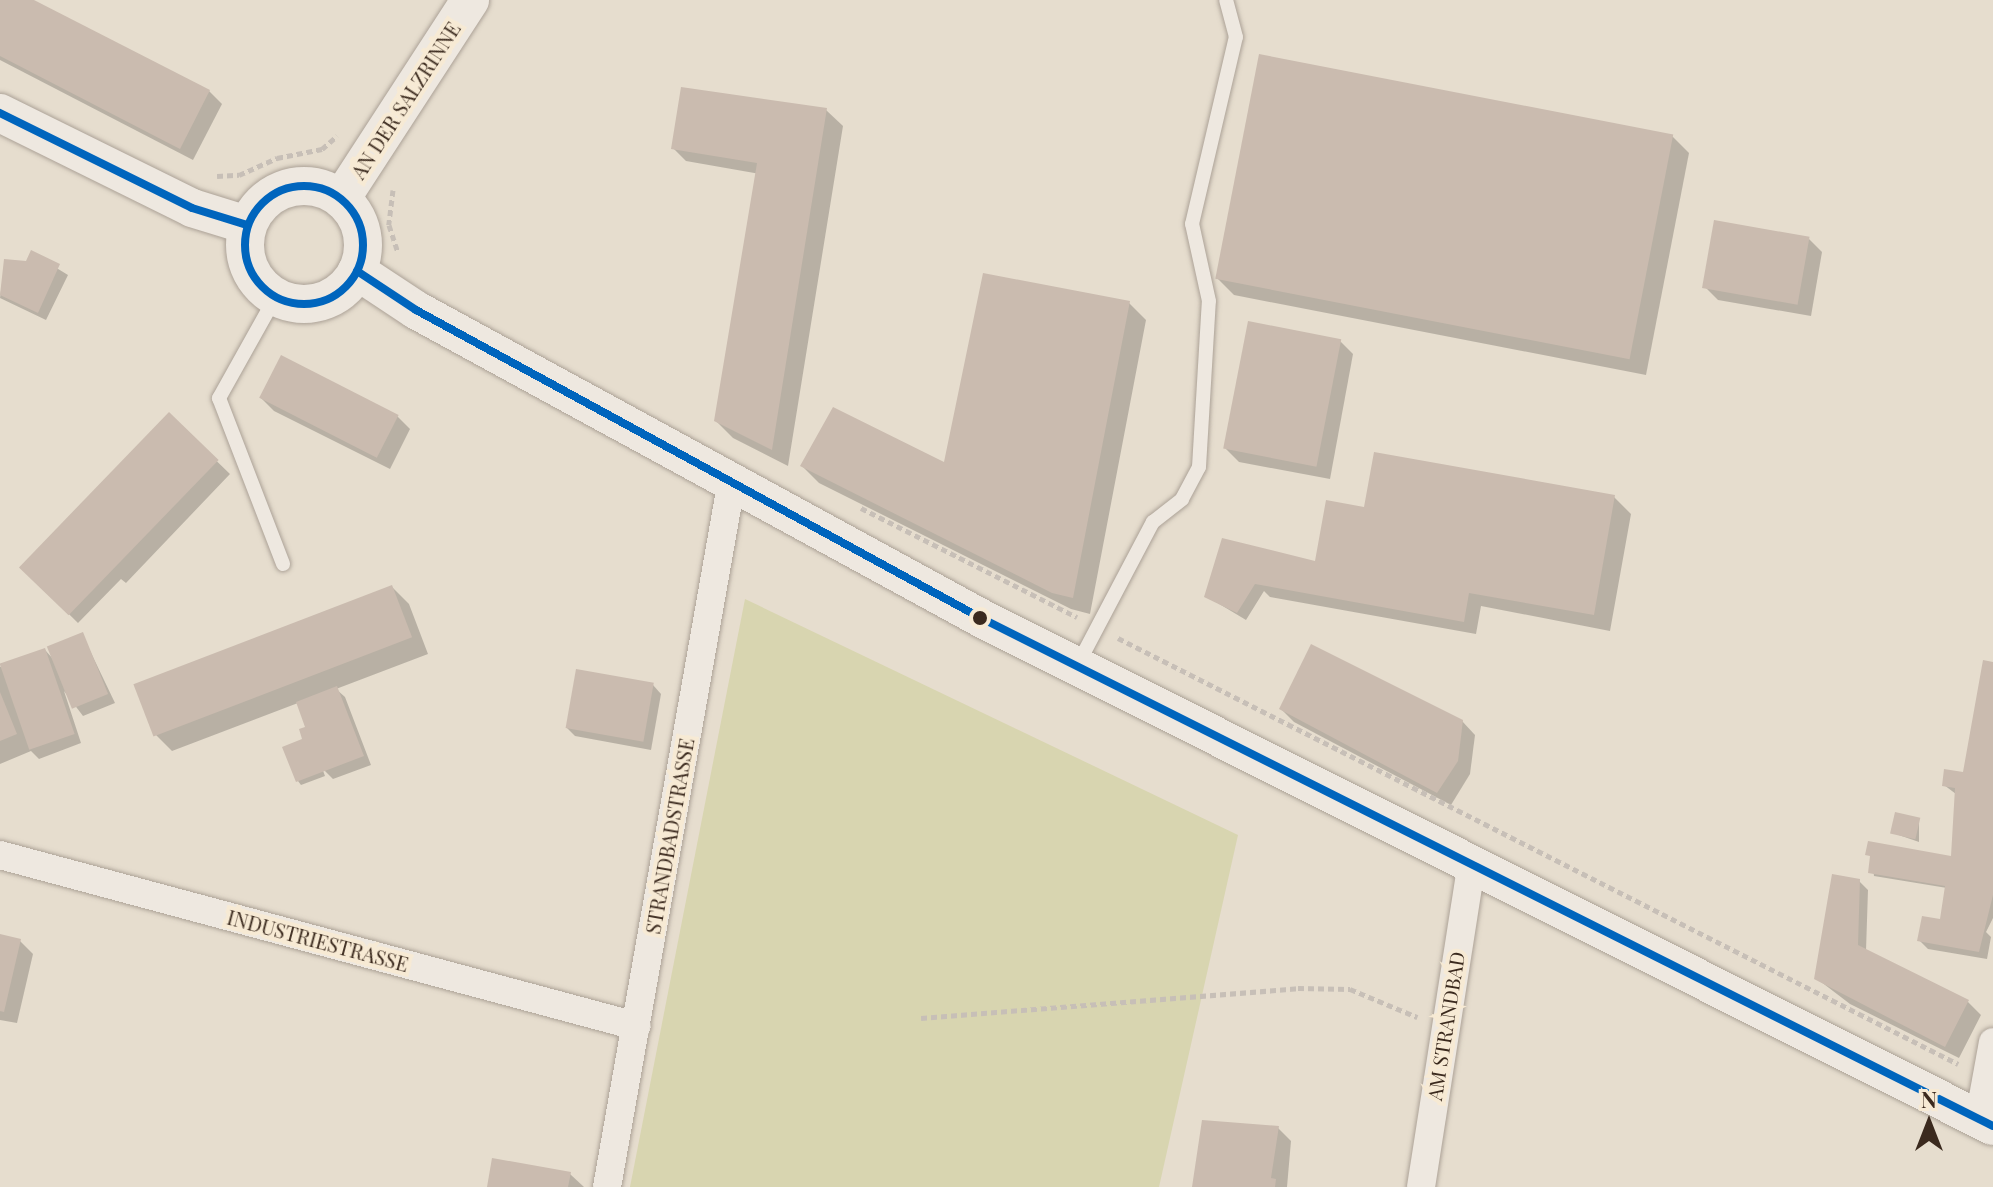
<!DOCTYPE html>
<style>
body{margin:0}
#map{position:relative;width:1993px;height:1187px;overflow:hidden;background:#e6ddce;font-family:"Playfair Display",serif}
div>[style]{position:absolute}
.green>*{inset:0;background:#d8d5b0}
.shadow>*{inset:0;background:#0003}
.building>*{inset:0;background:#cabbaf;transform-origin:0 0}
.path>*{height:5px;margin-top:-2.5px;transform-origin:0;background:repeating-linear-gradient(90deg,#c7bfb7 0 6px,transparent 0 10px)}
.roads{filter:drop-shadow(0 0 2px #aca297) drop-shadow(0 0 2px #aca297)}
.lane>*{height:14px;margin:-7px;padding:0 7px;transform-origin:7px;border-radius:7px;background:#eee8e0}
.street>*{height:28px;margin:-14px;padding:0 14px;transform-origin:14px;border-radius:14px;background:#eee8e0}
.secondary>*{height:38px;margin:-19px;padding:0 19px;transform-origin:19px;border-radius:19px;background:#eee8e0}
.secondary>.ring{margin:-19px;padding:0;box-sizing:content-box;background:none;border:38px solid #eee8e0;border-radius:50%}
.bus-1>*{height:8px;margin:-4px;padding:0 4px;transform-origin:4px;border-radius:4px;background:#0065bd}
.bus-1>.ring{margin:-4px;padding:0;box-sizing:content-box;background:none;border:8px solid #0065bd;border-radius:50%}
.dots>*{width:22px;height:22px;translate:-50% -50%;box-sizing:border-box;border:4px solid #f7ead4;border-radius:50%}
span{translate:-50% -50%;white-space:nowrap;text-align:center;line-height:1.15;-webkit-text-stroke:8px #f7ead4;paint-order:stroke}
.street-label{font-size:20px;color:#3b2a1e}
.north{position:absolute;left:1889px;top:1083px;width:80px;height:80px;-webkit-text-stroke:6px #f7ead4;paint-order:stroke;rotate:0deg;font-size:22px;font-weight:700;line-height:32px;text-align:center;color:#3b2a1e}
.north::after{content:'';display:block;margin:auto;width:28px;height:36px;background:#3b2a1e;clip-path:polygon(50% 0,100% 100%,50% 72%,0 100%)}
</style>
<div id="map">
<div class="green">
<i style="clip-path:polygon(745px 599px,1238px 835px,1159px 1187px,630px 1187px)"></i>
</div>
<div class="shadow">
<i style="clip-path:polygon(0 0,30px 0,209px 91px,222px 104px,193px 160px,0 60px)"></i>
<i style="clip-path:polygon(826px 110px,843px 126px,788px 466px,733px 438px,716px 421px,760px 174px,686px 161px,673px 148px)"></i>
<i style="clip-path:polygon(1672px 136px,1689px 153px,1646px 375px,1234px 295px,1217px 278px)"></i>
<i style="clip-path:polygon(1809px 239px,1822px 252px,1811px 316px,1718px 300px,1705px 287px)"></i>
<i style="clip-path:polygon(32px 253px,68px 275px,46px 320px,0 298px,5px 261px,27px 263px)"></i>
<i style="clip-path:polygon(1129px 303px,1146px 320px,1090px 614px,1071px 609px,819px 483px,802px 466px,946px 465px)"></i>
<i style="clip-path:polygon(1340px 341px,1353px 354px,1330px 479px,1239px 462px,1226px 449px)"></i>
<i style="clip-path:polygon(261px 398px,397px 416px,410px 429px,390px 469px,274px 411px)"></i>
<i style="clip-path:polygon(169px 415px,230px 474px,126px 583px,121px 579px,78px 623px,22px 568px)"></i>
<i style="clip-path:polygon(1614px 497px,1631px 514px,1610px 631px,1481px 606px,1476px 634px,1270px 597px,1264px 591px,1246px 620px,1206px 596px,1322px 566px,1365px 509px)"></i>
<i style="clip-path:polygon(392px 587px,409px 604px,428px 654px,336px 689px,345px 697px,371px 765px,333px 779px,322px 768px,325px 776px,301px 785px,298px 781px,311px 736px,298px 703px,172px 751px,155px 734px)"></i>
<i style="clip-path:polygon(82px 634px,115px 703px,83px 716px,64px 691px,81px 743px,39px 759px,31px 751px,0 764px,0 667px,45px 650px,54px 660px)"></i>
<i style="clip-path:polygon(1993px 664px,1993px 918px,1986px 932px,1991px 937px,1987px 959px,1928px 949px,1919px 940px,1946px 922px,1947px 888px,1874px 876px,1870px 844px,1952px 860px,1956px 794px,1944px 785px,1965px 775px)"></i>
<i style="clip-path:polygon(653px 685px,661px 694px,651px 750px,575px 736px,567px 728px)"></i>
<i style="clip-path:polygon(1281px 709px,1462px 721px,1475px 735px,1470px 774px,1451px 805px,1294px 722px)"></i>
<i style="clip-path:polygon(1919px 820px,1919px 842px,1893px 833px)"></i>
<i style="clip-path:polygon(1859px 881px,1868px 890px,1866px 951px,1968px 1002px,1981px 1015px,1959px 1058px,1850px 1004px,1816px 978px)"></i>
<i style="clip-path:polygon(0 936px,20px 941px,33px 954px,17px 1023px,0 1020px)"></i>
<i style="clip-path:polygon(1278px 1128px,1291px 1141px,1287px 1187px,1194px 1187px)"></i>
<i style="clip-path:polygon(570px 1174px,584px 1187px,489px 1187px)"></i>
</div>
<div class="building">
<i style="clip-path:polygon(0 0,34px 0,210px 90px,180px 149px,0 56px)"></i>
<i style="left:1259px;top:54px;width:422px;height:229px;rotate:11deg"></i>
<i style="clip-path:polygon(681px 87px,827px 108px,772px 450px,714px 421px,757px 163px,671px 149px)"></i>
<i style="left:1714px;top:220px;width:97px;height:69px;rotate:10deg"></i>
<i style="clip-path:polygon(31px 250px,60px 264px,38px 313px,0 295px,4px 259px,26px 261px)"></i>
<i style="clip-path:polygon(983px 273px,1130px 301px,1073px 598px,1052px 593px,800px 466px,833px 407px,944px 462px)"></i>
<i style="left:1248px;top:321px;width:95px;height:130px;rotate:11deg"></i>
<i style="left:281px;top:355px;width:132px;height:48px;rotate:27deg"></i>
<i style="left:169px;top:412px;width:69px;height:216px;rotate:44deg"></i>
<i style="clip-path:polygon(1374px 452px,1615px 495px,1594px 615px,1469px 593px,1464px 622px,1255px 584px,1237px 613px,1204px 597px,1222px 538px,1315px 561px,1326px 500px,1364px 507px)"></i>
<i style="left:392px;top:585px;width:56px;height:277px;rotate:69deg"></i>
<i style="left:83px;top:632px;width:67px;height:39px;rotate:68deg"></i>
<i style="clip-path:polygon(1311px 644px,1463px 720px,1458px 761px,1437px 793px,1279px 709px)"></i>
<i style="left:45px;top:648px;width:91px;height:48px;rotate:71deg"></i>
<i style="clip-path:polygon(1983px 660px,1993px 662px,1993px 895px,1979px 952px,1917px 941px,1922px 916px,1940px 919px,1945px 886px,1868px 873px,1870px 856px,1865px 855px,1868px 841px,1951px 856px,1955px 788px,1942px 786px,1944px 769px,1963px 772px)"></i>
<i style="left:576px;top:669px;width:79px;height:60px;rotate:10deg"></i>
<i style="clip-path:polygon(337px 686px,364px 756px,296px 782px,282px 747px,302px 739px,299px 729px,305px 727px,296px 702px)"></i>
<i style="clip-path:polygon(0 692px,17px 734px,0 741px)"></i>
<i style="left:1895px;top:812px;width:26px;height:22px;rotate:13deg"></i>
<i style="clip-path:polygon(1832px 874px,1860px 879px,1858px 945px,1969px 1000px,1945px 1047px,1814px 979px)"></i>
<i style="clip-path:polygon(0 934px,21px 939px,4px 1012px,0 1011px)"></i>
<i style="clip-path:polygon(1202px 1120px,1279px 1126px,1271px 1178px,1276px 1179px,1275px 1187px,1192px 1187px)"></i>
<i style="clip-path:polygon(492px 1158px,571px 1172px,568px 1187px,487px 1187px)"></i>
</div>
<div class="path">
<i style="left:217px;top:176px;width:22px;rotate:-3deg"></i>
<i style="left:239px;top:175px;width:42px;rotate:-24.1deg"></i>
<i style="left:277px;top:158px;width:46px;rotate:-11.3deg"></i>
<i style="left:322px;top:149px;width:20px;rotate:-41deg"></i>
<i style="left:393px;top:190px;width:35px;rotate:97deg"></i>
<i style="left:389px;top:225px;width:29px;rotate:72deg"></i>
<i style="left:861px;top:508px;width:242px;rotate:26.8deg"></i>
<i style="left:1118px;top:638px;width:942px;rotate:26.89deg"></i>
<i style="left:921px;top:1018px;width:378px;rotate:-4.5deg"></i>
<i style="left:1298px;top:988px;width:52px;rotate:1.1deg"></i>
<i style="left:1350px;top:989px;width:73px;rotate:22.7deg"></i>
</div>
<div class="roads">
<div class="lane">
<i style="left:275px;top:298px;width:115px;rotate:119.2deg"></i>
<i style="left:219px;top:398px;width:178px;rotate:68.9deg"></i>
<i style="left:1078px;top:664px;width:161px;rotate:-62.2deg"></i>
<i style="left:1153px;top:522px;width:37px;rotate:-38deg"></i>
<i style="left:1182px;top:499px;width:36px;rotate:-62deg"></i>
<i style="left:1199px;top:467px;width:166px;rotate:-86.6deg"></i>
<i style="left:1209px;top:301px;width:79px;rotate:-102.4deg"></i>
<i style="left:1192px;top:224px;width:192px;rotate:-76.8deg"></i>
<i style="left:1236px;top:37px;width:38px;rotate:-105deg"></i>
</div>
<div class="street">
<i style="left:0;top:855px;width:659px;rotate:15.05deg"></i>
<i style="left:1979px;top:1119px;width:78px;rotate:-79.7deg"></i>
<i style="left:607px;top:1187px;width:713px;rotate:-79.98deg"></i>
<i style="left:1421px;top:1187px;width:325px;rotate:-81.1deg"></i>
</div>
<div class="secondary">
<i style="left:0;top:113px;width:214px;rotate:26.3deg"></i>
<i style="left:192px;top:208px;width:58px;rotate:17.2deg"></i>
<i class="ring" style="left:245px;top:186px;width:80px;height:80px"></i>
<i style="left:341px;top:199px;width:237px;rotate:-57deg"></i>
<i style="left:357px;top:271px;width:71px;rotate:33.5deg"></i>
<i style="left:416px;top:310px;width:643px;rotate:28.6deg"></i>
<i style="left:981px;top:618px;width:1132px;rotate:26.66deg"></i>
</div>
</div>
<div class="bus-1">
<i style="left:0;top:113px;width:214px;rotate:26.3deg"></i>
<i style="left:192px;top:208px;width:58px;rotate:17.2deg"></i>
<i class="ring" style="left:245px;top:186px;width:110px;height:110px"></i>
<i style="left:357px;top:271px;width:71px;rotate:33.5deg"></i>
<i style="left:416px;top:310px;width:643px;rotate:28.6deg"></i>
<i style="left:981px;top:618px;width:1132px;rotate:26.66deg"></i>
</div>
<div class="dots">
<i style="left:980px;top:618px;background:#3b2a1e"></i>
</div>
<div class="street-label">
<span style="left:405px;top:100px;rotate:-57deg">AN DER SALZRINNE</span>
<span style="left:669px;top:836px;rotate:-80deg">STRANDBADSTRASSE</span>
<span style="left:318px;top:940px;rotate:15deg">INDUSTRIESTRASSE</span>
<span style="left:1445px;top:1026px;rotate:-81deg">AM STRANDBAD</span>
</div>
<div class="north">N</div>
</div>
